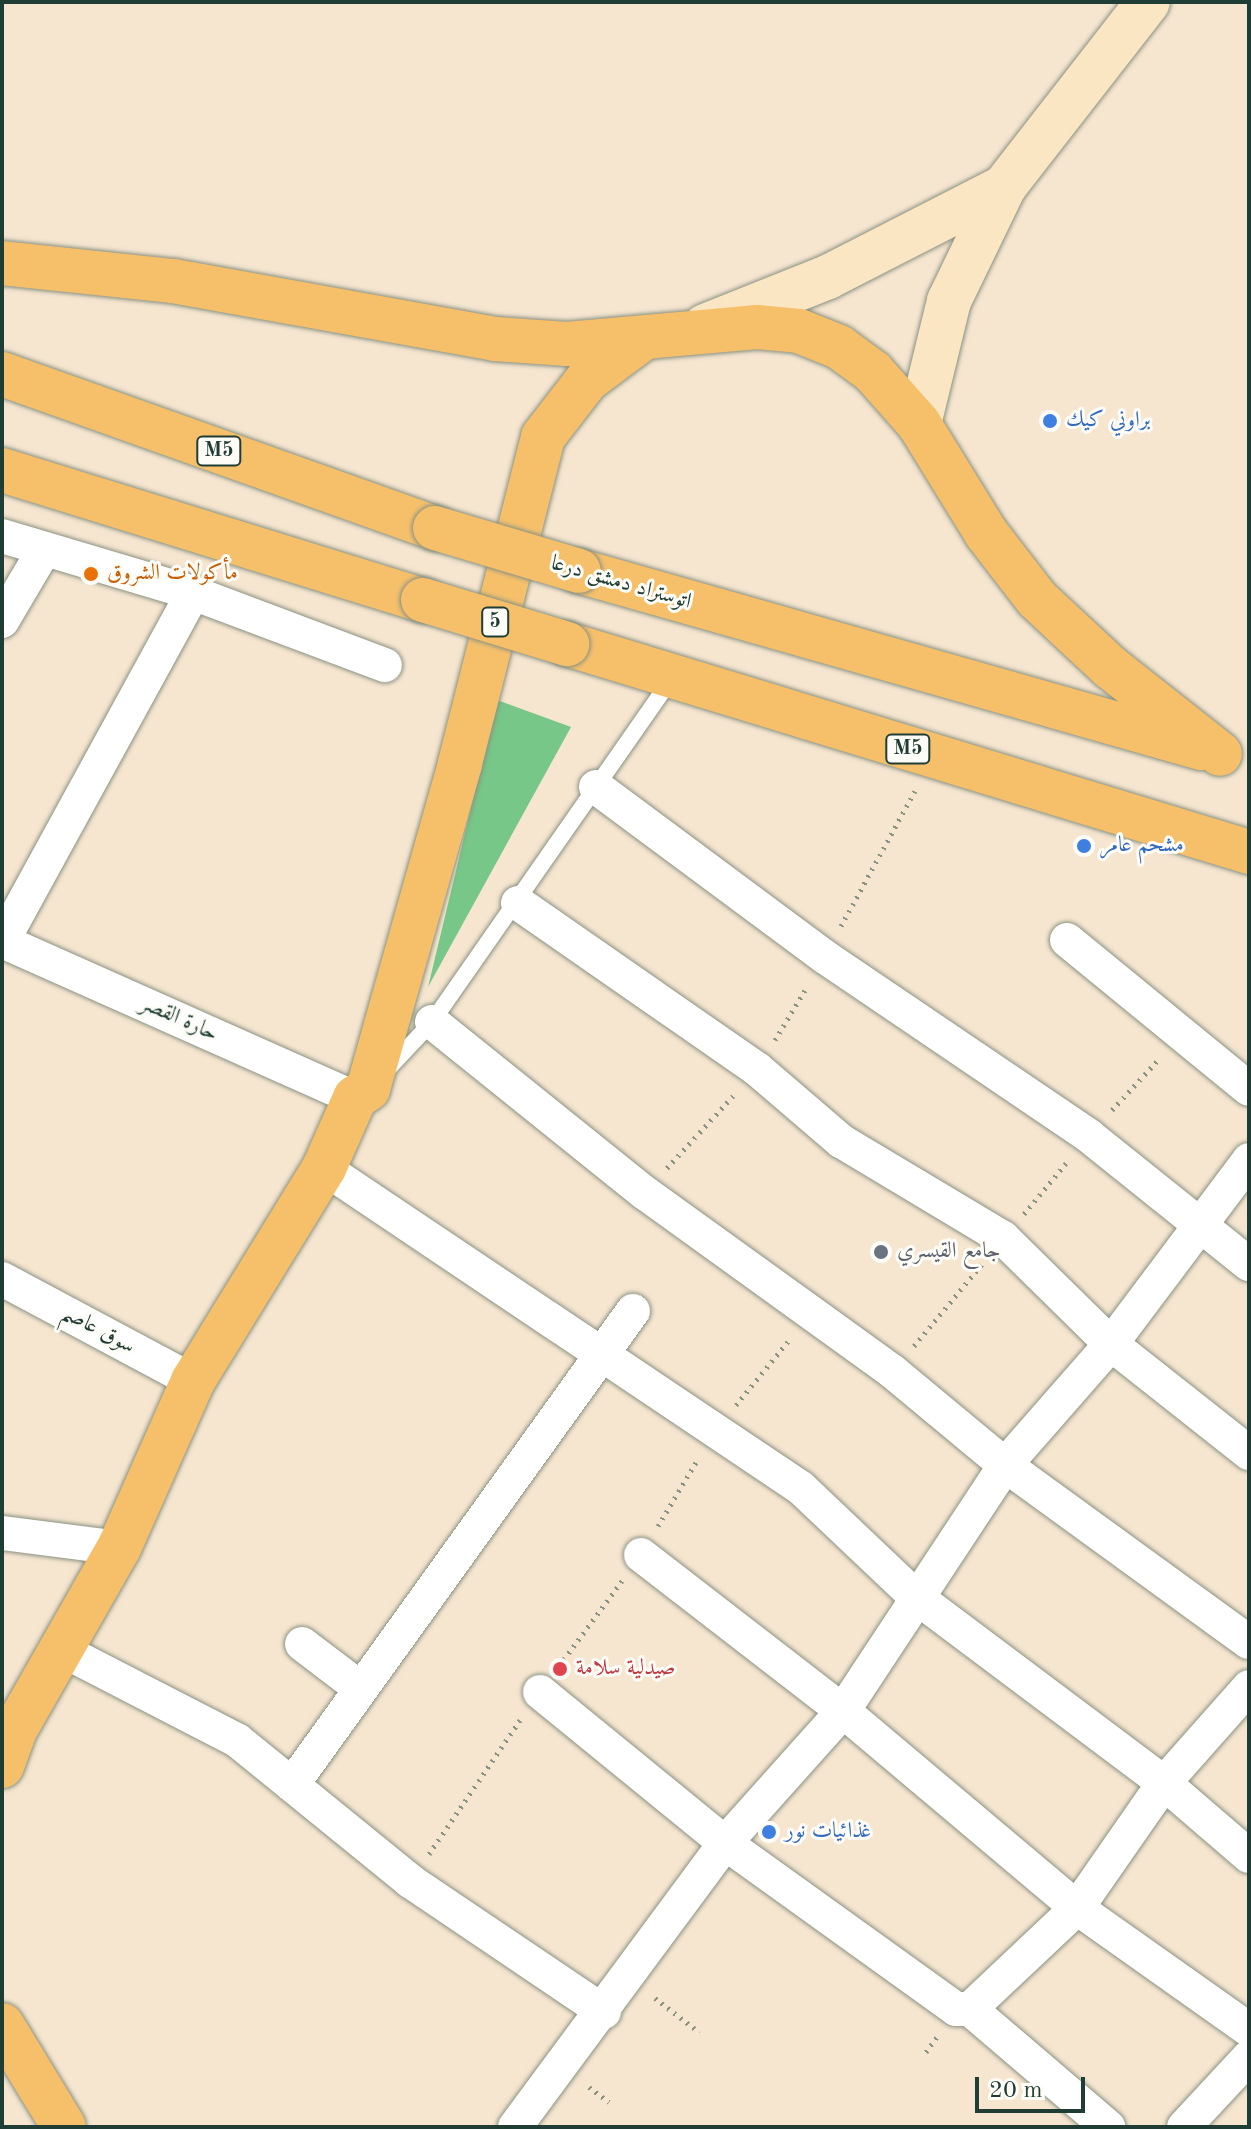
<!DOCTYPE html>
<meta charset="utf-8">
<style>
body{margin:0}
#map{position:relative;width:1251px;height:2129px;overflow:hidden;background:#f6e6d0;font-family:"Old Standard TT",Amiri,serif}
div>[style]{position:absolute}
.green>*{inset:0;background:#77c788}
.path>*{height:5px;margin-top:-2.5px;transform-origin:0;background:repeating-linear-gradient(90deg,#8a9282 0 2px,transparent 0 8px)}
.roads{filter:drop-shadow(0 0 2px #8a9282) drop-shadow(0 0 2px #8a9282)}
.lane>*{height:16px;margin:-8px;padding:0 8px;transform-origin:8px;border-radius:8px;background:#fff}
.street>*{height:34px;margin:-17px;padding:0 17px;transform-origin:17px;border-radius:17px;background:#fff}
.secondary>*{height:44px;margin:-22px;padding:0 22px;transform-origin:22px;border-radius:22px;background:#fbe6c4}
.primary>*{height:44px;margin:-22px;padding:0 22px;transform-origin:22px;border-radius:22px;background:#f6c06b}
.highway>*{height:44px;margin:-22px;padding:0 22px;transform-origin:22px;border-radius:22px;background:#f6c06b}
.bridges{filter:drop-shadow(0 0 2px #8a9282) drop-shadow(0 0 2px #8a9282)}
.highway-bridge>*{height:44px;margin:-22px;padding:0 22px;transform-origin:22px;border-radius:22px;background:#f6c06b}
.dots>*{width:22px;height:22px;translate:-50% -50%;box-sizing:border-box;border:4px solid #fdfcf7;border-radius:50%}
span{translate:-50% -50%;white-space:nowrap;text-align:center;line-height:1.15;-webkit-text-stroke:6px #fdfcf7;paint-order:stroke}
.shield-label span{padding:2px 6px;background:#fdfcf7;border:2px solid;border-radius:6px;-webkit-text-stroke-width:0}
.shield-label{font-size:20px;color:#1f3d34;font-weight:700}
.shop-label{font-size:22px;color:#366cbe}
.left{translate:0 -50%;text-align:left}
.food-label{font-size:22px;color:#c56008}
.street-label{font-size:22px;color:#1f3d34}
.worship-label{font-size:22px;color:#5b616d}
.health-label{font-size:22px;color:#be3a42}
.frame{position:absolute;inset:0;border:4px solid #1f3d34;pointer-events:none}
.scale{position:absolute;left:975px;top:2077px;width:110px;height:36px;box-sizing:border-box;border:4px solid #1f3d34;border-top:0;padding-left:10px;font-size:24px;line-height:28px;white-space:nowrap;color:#1f3d34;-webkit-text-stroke:6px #fdfcf7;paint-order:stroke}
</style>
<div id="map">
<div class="green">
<i style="clip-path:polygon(497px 700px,571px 727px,428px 987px)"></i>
</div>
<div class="path">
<i style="left:841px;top:926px;width:154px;rotate:-61.3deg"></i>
<i style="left:775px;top:1040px;width:62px;rotate:-58.9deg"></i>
<i style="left:1112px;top:1110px;width:69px;rotate:-47.3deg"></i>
<i style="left:667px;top:1168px;width:98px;rotate:-47.5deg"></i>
<i style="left:1024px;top:1214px;width:66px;rotate:-50.5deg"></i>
<i style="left:914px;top:1346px;width:107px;rotate:-50.3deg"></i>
<i style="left:736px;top:1405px;width:85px;rotate:-50.7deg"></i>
<i style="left:658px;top:1526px;width:78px;rotate:-59.2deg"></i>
<i style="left:559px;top:1666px;width:106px;rotate:-53.5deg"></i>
<i style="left:429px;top:1854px;width:162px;rotate:-55.8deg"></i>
<i style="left:655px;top:1998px;width:56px;rotate:37.7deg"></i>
<i style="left:926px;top:2052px;width:19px;rotate:-54deg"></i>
<i style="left:589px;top:2087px;width:25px;rotate:37deg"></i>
</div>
<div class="roads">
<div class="lane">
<i style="left:386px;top:1071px;width:67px;rotate:-46.8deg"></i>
<i style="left:432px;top:1022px;width:418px;rotate:-55.1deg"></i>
</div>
<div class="street">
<i style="left:2px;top:536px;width:199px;rotate:16.6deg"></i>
<i style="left:193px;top:593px;width:205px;rotate:20.6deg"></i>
<i style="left:2px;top:621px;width:82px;rotate:-59.4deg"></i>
<i style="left:596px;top:787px;width:285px;rotate:36.6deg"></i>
<i style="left:825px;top:957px;width:319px;rotate:34.1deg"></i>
<i style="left:1089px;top:1136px;width:205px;rotate:38.7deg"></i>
<i style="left:518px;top:903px;width:291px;rotate:34.8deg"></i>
<i style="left:757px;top:1069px;width:111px;rotate:40.6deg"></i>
<i style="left:841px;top:1141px;width:189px;rotate:30.9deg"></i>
<i style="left:1003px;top:1238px;width:151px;rotate:44.5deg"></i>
<i style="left:1111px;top:1344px;width:176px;rotate:38.3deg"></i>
<i style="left:1067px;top:940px;width:235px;rotate:39.3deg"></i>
<i style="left:2px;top:941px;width:386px;rotate:24deg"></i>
<i style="left:2px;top:942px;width:398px;rotate:-61.3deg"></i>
<i style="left:432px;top:1022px;width:273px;rotate:38.8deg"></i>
<i style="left:645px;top:1193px;width:306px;rotate:35.8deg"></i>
<i style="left:893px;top:1372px;width:146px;rotate:39.7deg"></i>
<i style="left:1005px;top:1465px;width:301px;rotate:36deg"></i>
<i style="left:324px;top:1168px;width:574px;rotate:33.86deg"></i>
<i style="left:801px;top:1488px;width:157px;rotate:43.5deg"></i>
<i style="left:915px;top:1596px;width:311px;rotate:36.9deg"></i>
<i style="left:1164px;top:1783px;width:112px;rotate:40.7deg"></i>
<i style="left:2px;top:1279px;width:217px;rotate:28.1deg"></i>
<i style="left:2px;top:1533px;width:118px;rotate:7.3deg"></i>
<i style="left:641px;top:1555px;width:255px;rotate:37.7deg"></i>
<i style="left:843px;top:1711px;width:306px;rotate:40.1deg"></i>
<i style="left:1077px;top:1908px;width:211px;rotate:35.3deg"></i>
<i style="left:302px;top:1644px;width:73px;rotate:37.2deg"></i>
<i style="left:60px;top:1649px;width:200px;rotate:27.3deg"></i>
<i style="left:238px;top:1741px;width:222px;rotate:39.1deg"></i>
<i style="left:410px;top:1881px;width:234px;rotate:34deg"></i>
<i style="left:540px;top:1692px;width:239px;rotate:39.2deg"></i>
<i style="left:725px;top:1843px;width:284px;rotate:35.7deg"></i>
<i style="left:956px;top:2009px;width:14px"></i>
<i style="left:970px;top:2009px;width:182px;rotate:40.5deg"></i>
<i style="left:292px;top:1785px;width:584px;rotate:-54.27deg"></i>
<i style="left:970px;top:2009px;width:147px;rotate:-43.3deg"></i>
<i style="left:1077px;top:1908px;width:152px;rotate:-55.2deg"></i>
<i style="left:1164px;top:1783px;width:128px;rotate:-48.5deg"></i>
<i style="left:515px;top:2127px;width:353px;rotate:-53.5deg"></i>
<i style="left:725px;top:1843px;width:177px;rotate:-48.2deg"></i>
<i style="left:843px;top:1711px;width:295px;rotate:-56.6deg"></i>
<i style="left:1005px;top:1465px;width:161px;rotate:-48.8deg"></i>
<i style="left:1111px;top:1344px;width:230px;rotate:-53.1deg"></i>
<i style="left:1184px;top:2127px;width:96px;rotate:-47.1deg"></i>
</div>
<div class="secondary">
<i style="left:705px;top:326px;width:132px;rotate:-21.7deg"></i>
<i style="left:828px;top:277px;width:198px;rotate:-27.1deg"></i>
<i style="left:919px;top:424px;width:127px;rotate:-76.3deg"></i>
<i style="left:949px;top:301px;width:127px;rotate:-64.2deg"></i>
<i style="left:1004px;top:187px;width:234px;rotate:-52.1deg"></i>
</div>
<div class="primary">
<i style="left:2px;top:1766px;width:38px;rotate:-70deg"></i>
<i style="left:15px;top:1730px;width:210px;rotate:-60.3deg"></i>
<i style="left:119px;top:1548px;width:183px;rotate:-66.1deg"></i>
<i style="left:193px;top:1381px;width:250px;rotate:-58.4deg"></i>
<i style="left:324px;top:1168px;width:77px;rotate:-66.1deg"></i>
<i style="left:355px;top:1098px;width:16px;rotate:-35deg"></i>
<i style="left:368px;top:1089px;width:339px;rotate:-74.2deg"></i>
<i style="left:460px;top:763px;width:336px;rotate:-75.7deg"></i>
<i style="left:543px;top:437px;width:72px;rotate:-52.3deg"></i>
<i style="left:587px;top:380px;width:69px;rotate:-36.7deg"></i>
<i style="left:2px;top:2025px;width:119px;rotate:58.7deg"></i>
</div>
<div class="highway">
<i style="left:2px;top:263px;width:172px;rotate:6deg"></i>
<i style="left:173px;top:281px;width:327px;rotate:10.2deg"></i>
<i style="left:495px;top:339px;width:72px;rotate:4deg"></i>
<i style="left:567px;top:344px;width:191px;rotate:-5.1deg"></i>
<i style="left:757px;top:327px;width:42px;rotate:5.4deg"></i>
<i style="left:799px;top:331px;width:43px;rotate:21.8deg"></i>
<i style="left:839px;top:347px;width:42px;rotate:36.3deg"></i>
<i style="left:873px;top:372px;width:69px;rotate:48.5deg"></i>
<i style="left:919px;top:424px;width:128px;rotate:58.4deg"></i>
<i style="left:986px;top:533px;width:83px;rotate:52.3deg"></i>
<i style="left:1037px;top:599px;width:100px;rotate:43deg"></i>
<i style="left:1110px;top:667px;width:140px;rotate:38.3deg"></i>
<i style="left:2px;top:374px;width:460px;rotate:19.6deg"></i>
<i style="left:2px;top:470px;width:441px;rotate:17.2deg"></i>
<i style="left:579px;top:571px;width:647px;rotate:15.88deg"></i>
<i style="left:567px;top:644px;width:713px;rotate:16.96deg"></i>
</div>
</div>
<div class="bridges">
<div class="highway-bridge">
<i style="left:435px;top:528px;width:150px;rotate:16.6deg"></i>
<i style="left:423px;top:600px;width:151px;rotate:17deg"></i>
</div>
</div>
<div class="dots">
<i style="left:1050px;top:421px;background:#3f7fe0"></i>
<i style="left:91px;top:574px;background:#e8710a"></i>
<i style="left:1084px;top:846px;background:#3f7fe0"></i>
<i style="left:881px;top:1252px;background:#6b7280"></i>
<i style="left:560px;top:1669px;background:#e0444e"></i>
<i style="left:769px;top:1832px;background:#3f7fe0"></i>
</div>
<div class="shield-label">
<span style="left:219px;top:451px">M5</span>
<span style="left:495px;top:622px">5</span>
<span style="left:908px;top:749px">M5</span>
</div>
<div class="shop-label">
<span class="left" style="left:1066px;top:421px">براوني كيك</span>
<span class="left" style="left:1100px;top:846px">مشحم عامر</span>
<span class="left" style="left:785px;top:1832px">غذائيات نور</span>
</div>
<div class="food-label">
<span class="left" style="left:107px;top:574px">مأكولات الشروق</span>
</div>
<div class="street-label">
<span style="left:621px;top:583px;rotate:16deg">اتوستراد دمشق درعا</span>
<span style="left:179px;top:1019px;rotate:24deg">حارة القصر</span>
<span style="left:98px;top:1330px;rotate:28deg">سوق عاصم</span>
</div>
<div class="worship-label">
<span class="left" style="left:897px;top:1252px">جامع القيسري</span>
</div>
<div class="health-label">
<span class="left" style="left:576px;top:1669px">صيدلية سلامة</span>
</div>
<div class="frame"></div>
<div class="scale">20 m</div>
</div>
